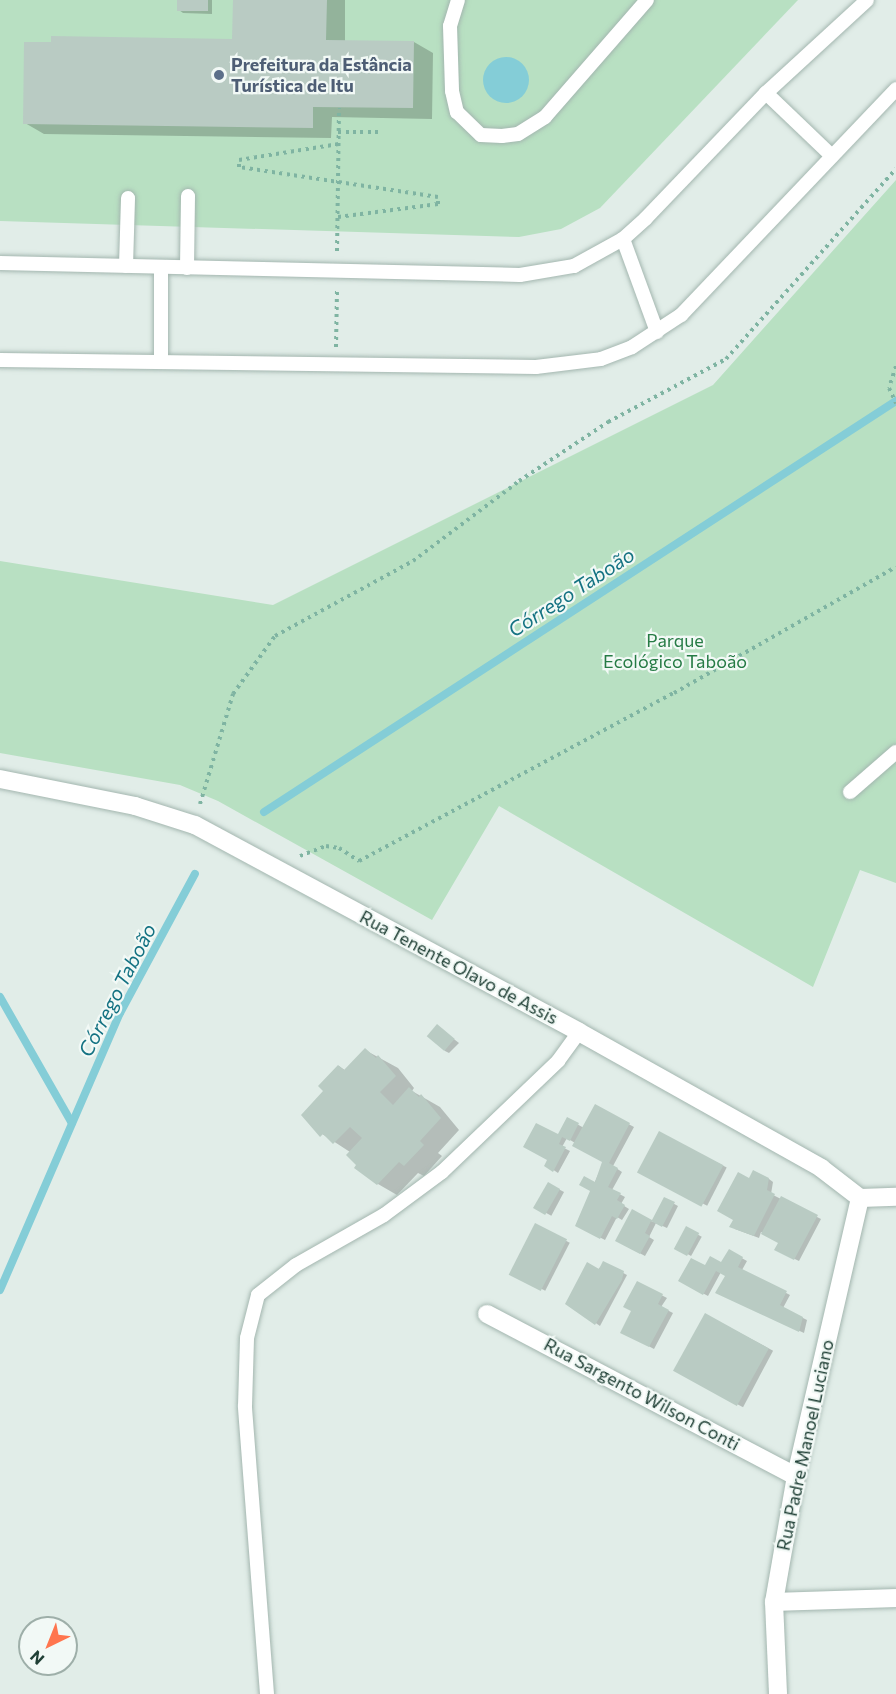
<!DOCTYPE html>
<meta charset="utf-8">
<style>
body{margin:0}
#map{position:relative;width:896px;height:1694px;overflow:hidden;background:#e1ede8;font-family:Commissioner,sans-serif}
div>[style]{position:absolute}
.green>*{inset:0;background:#b8e0c2}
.water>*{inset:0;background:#84cdd7}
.round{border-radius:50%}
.shadow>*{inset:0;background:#0003;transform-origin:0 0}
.stream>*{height:8px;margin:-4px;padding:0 4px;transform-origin:4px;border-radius:4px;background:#84cdd7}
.building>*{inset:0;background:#b9cbc3;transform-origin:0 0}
.path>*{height:4px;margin-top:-2px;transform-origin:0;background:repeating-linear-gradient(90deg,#7fb4a2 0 3px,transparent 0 7.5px)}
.roads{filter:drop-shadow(0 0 2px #a3b6af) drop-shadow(0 0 2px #a3b6af)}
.lane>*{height:14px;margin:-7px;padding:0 7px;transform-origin:7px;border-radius:7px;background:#fff}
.street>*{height:18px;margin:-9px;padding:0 9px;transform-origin:9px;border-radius:9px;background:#fff}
.secondary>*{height:18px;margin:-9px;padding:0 9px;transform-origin:9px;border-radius:9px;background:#fff}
.dots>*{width:16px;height:16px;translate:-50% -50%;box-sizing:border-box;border:3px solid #f2f9f6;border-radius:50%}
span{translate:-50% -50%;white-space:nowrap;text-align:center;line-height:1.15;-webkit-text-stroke:4.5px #f2f9f6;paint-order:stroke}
.service-label{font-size:18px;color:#4e5e75;font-weight:700}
.left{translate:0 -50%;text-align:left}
.park-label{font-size:18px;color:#267b45}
.street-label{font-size:18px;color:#204036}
.water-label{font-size:20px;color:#147282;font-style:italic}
.north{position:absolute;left:18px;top:1616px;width:60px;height:60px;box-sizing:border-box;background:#f2f9f6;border:2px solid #9eafa9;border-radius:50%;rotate:223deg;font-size:16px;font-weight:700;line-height:24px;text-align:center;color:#204036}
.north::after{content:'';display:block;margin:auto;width:21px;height:27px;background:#ff754e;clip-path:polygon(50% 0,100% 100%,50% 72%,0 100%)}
</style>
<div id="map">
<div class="green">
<i style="clip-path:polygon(0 0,798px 0,600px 208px,561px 229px,519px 237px,0 221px)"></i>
<i style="clip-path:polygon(896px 180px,896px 883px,860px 870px,813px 987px,499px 806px,432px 920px,218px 801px,180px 785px,0 753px,0 561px,273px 605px,713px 385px)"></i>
</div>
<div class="water">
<i class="round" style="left:483px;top:57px;width:46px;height:46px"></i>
</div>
<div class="shadow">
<i style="clip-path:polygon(179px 0,212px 0,212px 14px,183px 13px,179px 10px)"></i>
<i style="clip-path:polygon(234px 0,345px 0,345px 42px,414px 42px,433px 53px,432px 119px,332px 117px,331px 138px,44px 134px,25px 123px,234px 40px)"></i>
<i style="clip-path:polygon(441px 1029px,459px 1043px,449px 1053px,445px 1051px)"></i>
<i style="clip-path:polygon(365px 1050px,398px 1068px,414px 1088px,412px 1091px,440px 1107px,459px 1130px,438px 1153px,442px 1156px,424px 1176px,418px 1173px,397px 1195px,378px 1184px,350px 1152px,313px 1128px,339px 1066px,346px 1071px)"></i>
<i style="clip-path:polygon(595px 1106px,634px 1127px,613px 1166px,622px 1172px,612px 1190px,625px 1197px,621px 1204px,629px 1209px,622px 1220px,617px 1217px,605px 1240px,576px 1225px,604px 1161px,567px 1138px,562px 1147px,570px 1151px,558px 1173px,546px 1165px,568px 1119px,584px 1128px)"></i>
<i style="left:659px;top:1133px;width:76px;height:43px;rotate:27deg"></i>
<i style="clip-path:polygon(769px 1179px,773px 1182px,771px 1194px,821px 1219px,799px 1261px,776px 1250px,780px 1242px,761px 1232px,759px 1238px,735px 1229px,750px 1180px)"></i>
<i style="left:549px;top:1184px;width:17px;height:27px;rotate:28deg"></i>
<i style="clip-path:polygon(665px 1199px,678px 1206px,667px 1228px,656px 1223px,649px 1237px,654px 1240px,645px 1256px,617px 1241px,633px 1211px,653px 1222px)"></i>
<i style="left:535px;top:1225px;width:39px;height:54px;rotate:27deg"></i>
<i style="left:686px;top:1228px;width:18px;height:22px;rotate:29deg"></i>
<i style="clip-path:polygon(729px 1251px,747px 1261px,742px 1270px,790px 1295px,783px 1308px,807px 1320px,804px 1333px,722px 1295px,727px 1275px,721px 1272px,708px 1296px,680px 1281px,706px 1267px,722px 1264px)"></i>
<i style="clip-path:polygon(604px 1263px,627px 1275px,600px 1326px,567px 1303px)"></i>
<i style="clip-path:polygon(638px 1283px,667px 1298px,661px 1307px,673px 1313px,654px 1349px,622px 1332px,633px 1311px)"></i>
<i style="left:706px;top:1315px;width:76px;height:64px;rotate:28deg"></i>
</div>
<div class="stream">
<i style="left:264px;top:812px;width:754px;rotate:-33.04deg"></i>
<i style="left:0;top:997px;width:145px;rotate:60.3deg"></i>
<i style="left:0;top:1290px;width:302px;rotate:-66.6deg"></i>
<i style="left:120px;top:1013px;width:158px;rotate:-61.7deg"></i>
</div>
<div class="building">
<i style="left:177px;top:0;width:31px;height:11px"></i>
<i style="clip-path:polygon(233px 0,327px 0,326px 40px,414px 41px,413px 108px,313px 107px,313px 128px,23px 124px,24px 42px,51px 42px,51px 36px,232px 39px)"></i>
<i style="left:437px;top:1024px;width:23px;height:16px;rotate:40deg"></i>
<i style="clip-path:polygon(365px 1048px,376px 1058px,378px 1055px,396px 1076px,380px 1092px,393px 1105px,409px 1087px,419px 1097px,421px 1094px,441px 1118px,420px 1141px,424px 1145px,404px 1166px,399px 1162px,377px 1185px,354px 1168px,356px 1165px,346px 1155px,362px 1138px,350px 1127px,333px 1144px,323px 1134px,320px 1137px,301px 1115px,323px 1091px,318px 1086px,338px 1065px,344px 1070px)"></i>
<i style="clip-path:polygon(595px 1104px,630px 1123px,609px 1163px,618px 1168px,608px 1187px,621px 1193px,617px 1200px,625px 1205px,617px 1219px,612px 1216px,600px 1239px,575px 1226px,590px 1191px,579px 1185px,584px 1176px,595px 1182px,602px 1162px,572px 1146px)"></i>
<i style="clip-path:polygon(567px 1117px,579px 1123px,570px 1141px,562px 1137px,559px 1144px,566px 1147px,553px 1172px,544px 1166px,547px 1160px,523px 1147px,536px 1123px,558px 1134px)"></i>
<i style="left:659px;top:1131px;width:73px;height:47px;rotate:28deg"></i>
<i style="clip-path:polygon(753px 1170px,769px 1178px,767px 1190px,775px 1194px,754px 1236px,729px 1227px,733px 1220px,717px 1211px,738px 1172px,749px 1178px)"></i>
<i style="left:548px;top:1182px;width:14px;height:30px;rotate:30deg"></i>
<i style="clip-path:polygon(781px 1196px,818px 1215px,794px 1260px,774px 1250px,778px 1243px,761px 1234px)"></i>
<i style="clip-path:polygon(664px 1197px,675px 1202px,662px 1227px,651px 1221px,645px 1233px,650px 1236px,640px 1254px,615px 1241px,632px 1209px,652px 1220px)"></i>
<i style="left:535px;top:1223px;width:36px;height:58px;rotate:27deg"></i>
<i style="left:686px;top:1226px;width:15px;height:26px;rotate:28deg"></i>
<i style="clip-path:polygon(729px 1249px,743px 1257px,738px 1267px,787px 1291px,780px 1305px,803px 1317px,799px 1332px,715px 1293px,725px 1276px,716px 1271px,703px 1295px,678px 1281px,691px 1258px,705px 1265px,710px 1256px,721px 1262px)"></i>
<i style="clip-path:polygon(603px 1261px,624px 1271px,622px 1280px,595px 1325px,565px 1304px,587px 1262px,599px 1269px)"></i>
<i style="clip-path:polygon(637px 1281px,663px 1294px,658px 1304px,669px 1310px,649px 1347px,620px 1333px,631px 1311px,623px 1307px)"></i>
<i style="left:705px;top:1313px;width:73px;height:66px;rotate:29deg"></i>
</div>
<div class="path">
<i style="left:338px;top:132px;width:42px"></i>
<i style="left:338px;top:217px;width:101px;rotate:-7.4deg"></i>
<i style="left:438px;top:204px;width:7px;rotate:-90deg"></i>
<i style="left:438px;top:197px;width:201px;rotate:-171.4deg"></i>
<i style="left:239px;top:167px;width:7px;rotate:-90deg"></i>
<i style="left:239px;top:160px;width:101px;rotate:-9.1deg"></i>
<i style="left:337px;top:251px;width:143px;rotate:-89.2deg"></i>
<i style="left:336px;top:347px;width:56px;rotate:-89deg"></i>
<i style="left:896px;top:366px;width:23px;rotate:108deg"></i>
<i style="left:889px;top:388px;width:17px;rotate:65deg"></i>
<i style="left:200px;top:804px;width:115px;rotate:-73.3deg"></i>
<i style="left:233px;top:694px;width:72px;rotate:-54.1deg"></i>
<i style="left:275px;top:636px;width:157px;rotate:-28.5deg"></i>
<i style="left:413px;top:561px;width:133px;rotate:-37deg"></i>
<i style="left:519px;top:481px;width:107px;rotate:-33.5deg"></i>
<i style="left:608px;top:422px;width:134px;rotate:-28.1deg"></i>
<i style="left:726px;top:359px;width:255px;rotate:-48.2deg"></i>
<i style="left:300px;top:856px;width:28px;rotate:-21deg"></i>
<i style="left:326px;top:846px;width:13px;rotate:9deg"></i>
<i style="left:339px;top:848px;width:24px;rotate:33deg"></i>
<i style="left:359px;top:861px;width:357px;rotate:-28.1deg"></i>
<i style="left:674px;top:693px;width:255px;rotate:-29.6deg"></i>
</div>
<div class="roads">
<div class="lane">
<i style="left:458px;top:0;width:27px;rotate:107deg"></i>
<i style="left:450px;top:26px;width:65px;rotate:88.2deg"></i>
<i style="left:452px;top:91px;width:22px;rotate:77deg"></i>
<i style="left:457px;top:112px;width:33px;rotate:44deg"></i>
<i style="left:481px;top:135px;width:21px;rotate:3deg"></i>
<i style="left:502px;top:136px;width:16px;rotate:-7deg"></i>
<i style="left:518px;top:134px;width:32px;rotate:-32deg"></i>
<i style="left:545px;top:117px;width:155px;rotate:-48.9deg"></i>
<i style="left:766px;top:93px;width:91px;rotate:43.7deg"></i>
<i style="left:623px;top:239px;width:99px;rotate:69.9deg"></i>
<i style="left:0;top:263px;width:520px;rotate:1.32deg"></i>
<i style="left:520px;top:275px;width:55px;rotate:-9.5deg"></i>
<i style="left:574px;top:266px;width:56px;rotate:-28.9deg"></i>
<i style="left:623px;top:239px;width:31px;rotate:-42deg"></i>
<i style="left:646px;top:218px;width:173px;rotate:-46.2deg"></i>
<i style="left:766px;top:93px;width:137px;rotate:-42.6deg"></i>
<i style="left:126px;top:266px;width:68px;rotate:-88.3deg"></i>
<i style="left:187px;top:268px;width:72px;rotate:-89.2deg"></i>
<i style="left:0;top:360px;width:536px;rotate:0.75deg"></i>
<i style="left:536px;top:367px;width:65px;rotate:-7deg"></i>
<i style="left:601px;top:359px;width:33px;rotate:-21deg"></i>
<i style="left:632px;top:347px;width:59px;rotate:-33.1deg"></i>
<i style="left:681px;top:315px;width:312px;rotate:-46.4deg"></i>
<i style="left:161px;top:362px;width:95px;rotate:-90deg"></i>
<i style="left:850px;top:792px;width:61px;rotate:-41deg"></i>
<i style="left:267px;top:1694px;width:289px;rotate:-94.4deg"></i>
<i style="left:245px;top:1406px;width:68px;rotate:-88.3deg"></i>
<i style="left:247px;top:1338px;width:44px;rotate:-75.7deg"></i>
<i style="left:258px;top:1295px;width:48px;rotate:-38.3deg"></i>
<i style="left:296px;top:1265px;width:101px;rotate:-29.6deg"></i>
<i style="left:384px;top:1215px;width:72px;rotate:-36.6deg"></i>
<i style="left:442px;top:1172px;width:161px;rotate:-43.7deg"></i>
<i style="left:558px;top:1061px;width:36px;rotate:-54deg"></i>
</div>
<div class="street">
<i style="left:487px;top:1314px;width:349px;rotate:27.7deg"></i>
<i style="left:774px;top:1602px;width:92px;rotate:87.5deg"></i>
</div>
<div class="secondary">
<i style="left:0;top:779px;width:138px;rotate:11.3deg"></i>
<i style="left:135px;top:806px;width:63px;rotate:17.6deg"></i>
<i style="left:195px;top:825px;width:436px;rotate:28.3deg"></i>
<i style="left:579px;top:1032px;width:278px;rotate:29.3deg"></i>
<i style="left:821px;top:1168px;width:49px;rotate:37.6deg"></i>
<i style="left:860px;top:1198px;width:36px;rotate:-2deg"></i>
<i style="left:860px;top:1198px;width:285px;rotate:103deg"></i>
<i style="left:796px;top:1476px;width:128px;rotate:99.9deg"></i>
<i style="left:774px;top:1602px;width:122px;rotate:-1.9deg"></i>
</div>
</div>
<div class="dots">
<i style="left:219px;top:75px;background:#5c6f8a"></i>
</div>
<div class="service-label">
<span class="left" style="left:231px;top:75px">Prefeitura da Estância<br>Turística de Itu</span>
</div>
<div class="park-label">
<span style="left:675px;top:651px">Parque<br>Ecológico Taboão</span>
</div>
<div class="street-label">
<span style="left:459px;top:967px;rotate:28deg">Rua Tenente Olavo de Assis</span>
<span style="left:642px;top:1394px;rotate:28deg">Rua Sargento Wilson Conti</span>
<span style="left:805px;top:1445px;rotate:-78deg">Rua Padre Manoel Luciano</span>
</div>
<div class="water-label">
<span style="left:571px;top:592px;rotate:-33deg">Córrego Taboão</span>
<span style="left:117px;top:990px;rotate:-63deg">Córrego Taboão</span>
</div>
<div class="north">N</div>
</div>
